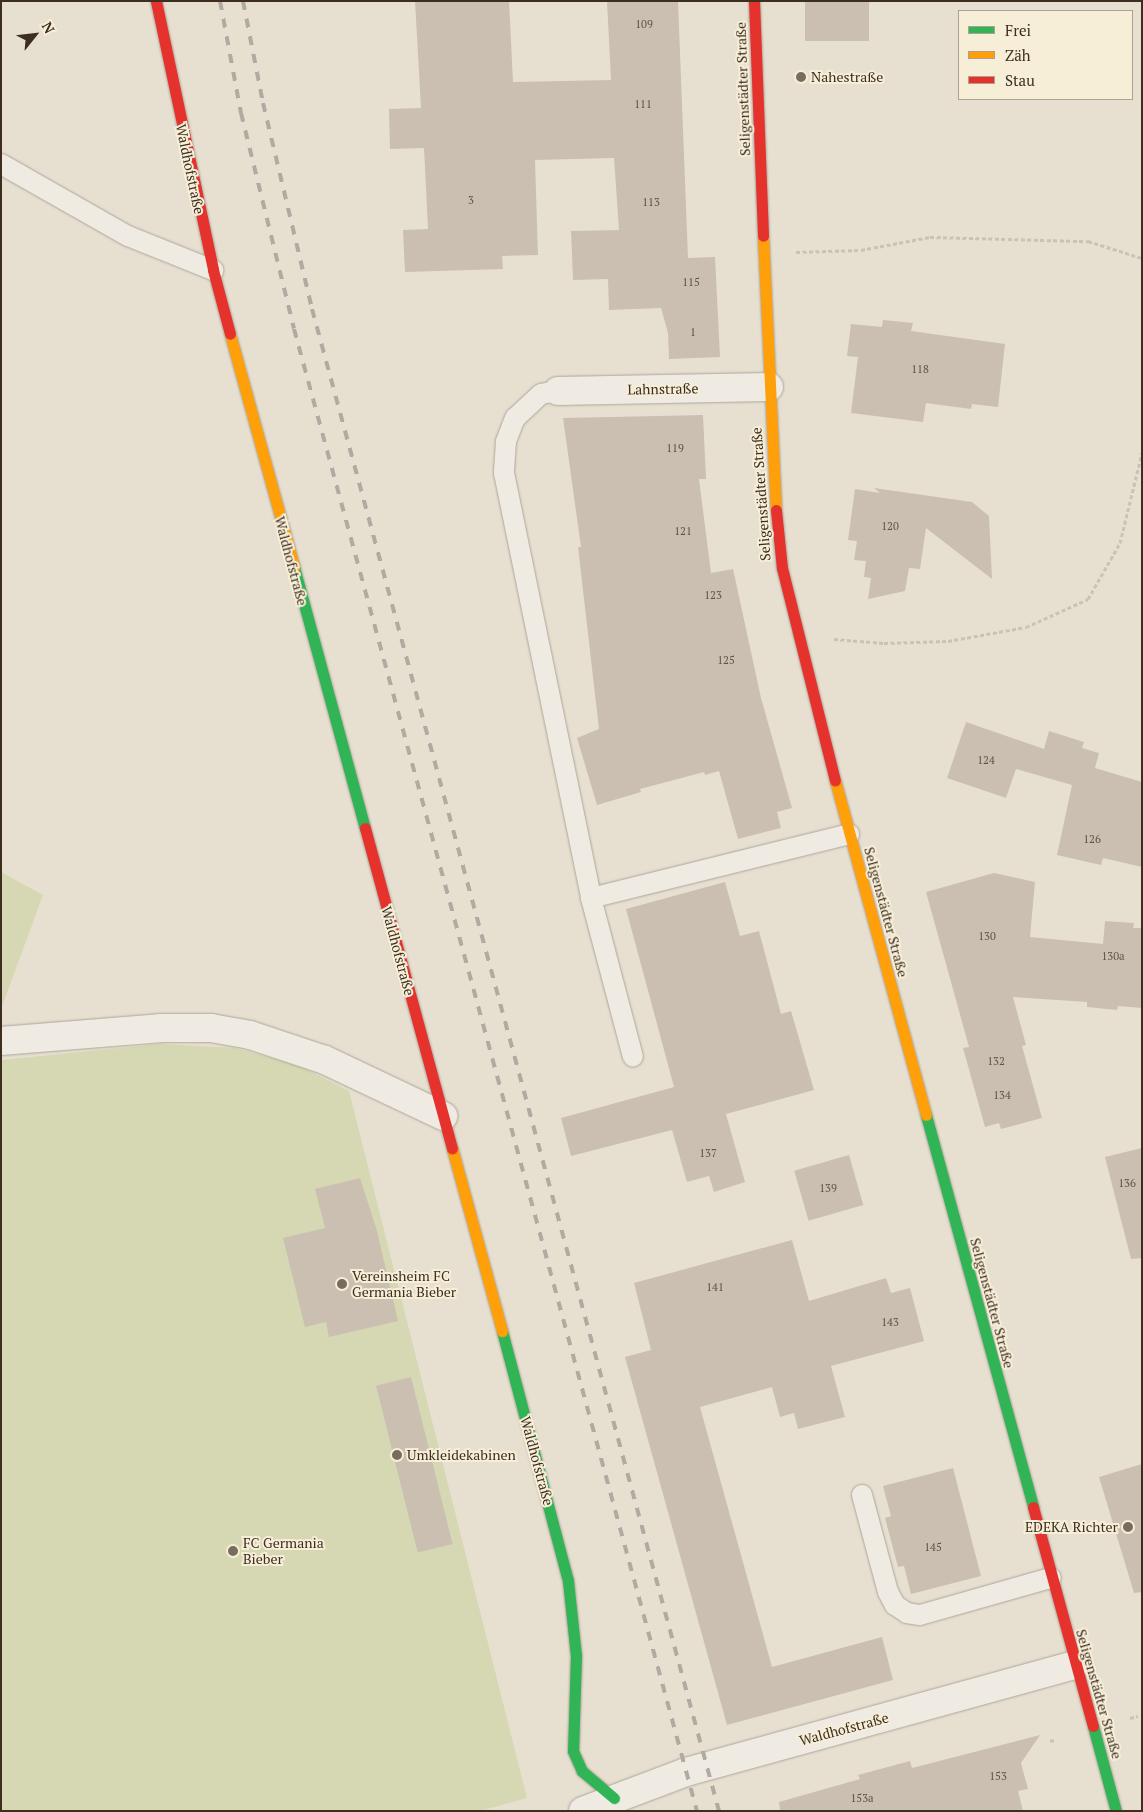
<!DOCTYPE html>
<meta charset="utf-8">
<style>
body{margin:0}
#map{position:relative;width:1143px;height:1812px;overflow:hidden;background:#e7e0d1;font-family:"PT Serif",serif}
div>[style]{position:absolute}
.green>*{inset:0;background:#d6d7b3}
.building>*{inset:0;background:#cbbfb2;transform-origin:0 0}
.path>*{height:3px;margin-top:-1.5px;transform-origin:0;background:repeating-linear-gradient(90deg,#c8c2b9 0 4px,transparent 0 6.5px)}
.roads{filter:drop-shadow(0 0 1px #ada599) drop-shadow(0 0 1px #ada599)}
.lane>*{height:20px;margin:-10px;padding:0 10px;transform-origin:10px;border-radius:10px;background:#efebe3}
.street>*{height:28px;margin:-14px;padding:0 14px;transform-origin:14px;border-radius:14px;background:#efebe3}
.fast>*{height:11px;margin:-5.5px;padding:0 5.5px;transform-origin:5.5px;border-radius:5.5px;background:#30b455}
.slow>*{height:11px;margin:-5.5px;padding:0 5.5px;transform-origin:5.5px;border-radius:5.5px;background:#ff9f0a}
.jam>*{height:11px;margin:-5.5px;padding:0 5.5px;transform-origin:5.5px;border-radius:5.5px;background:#e5322d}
.rail>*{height:4px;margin-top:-2px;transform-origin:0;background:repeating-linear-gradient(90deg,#afaaa2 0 9px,transparent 0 18px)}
.dots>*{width:14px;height:14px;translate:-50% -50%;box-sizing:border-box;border:2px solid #f7eed8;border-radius:50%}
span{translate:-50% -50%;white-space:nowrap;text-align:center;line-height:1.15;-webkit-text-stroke:4px #f7eed8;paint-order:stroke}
.number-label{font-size:11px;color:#605244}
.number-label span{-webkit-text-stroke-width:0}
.poi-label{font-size:14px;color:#3d2e20}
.left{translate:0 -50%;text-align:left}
.right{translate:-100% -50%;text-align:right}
.street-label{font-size:14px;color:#3d2e20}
.frame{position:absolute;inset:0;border:2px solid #3d2e20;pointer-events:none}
.legend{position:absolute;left:958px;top:10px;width:175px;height:90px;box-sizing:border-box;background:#f7eed8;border:1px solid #ada18e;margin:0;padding:6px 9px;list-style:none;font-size:15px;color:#3d2e20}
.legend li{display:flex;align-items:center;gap:10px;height:25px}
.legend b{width:25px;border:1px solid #ada18e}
.north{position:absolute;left:10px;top:10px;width:50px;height:50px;-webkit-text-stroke:4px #f7eed8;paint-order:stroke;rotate:61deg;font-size:14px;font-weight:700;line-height:20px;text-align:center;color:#3d2e20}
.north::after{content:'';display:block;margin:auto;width:18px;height:22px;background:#3d2e20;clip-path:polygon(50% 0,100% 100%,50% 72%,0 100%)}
</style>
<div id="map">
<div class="green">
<i style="clip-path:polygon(1px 872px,43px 895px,1px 1009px)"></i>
<i style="clip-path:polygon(160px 1044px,235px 1048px,298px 1065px,349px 1091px,527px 1798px,480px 1811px,1px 1811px,1px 1060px)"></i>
</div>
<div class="building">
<i style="clip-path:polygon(415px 1px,509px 1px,513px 82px,611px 80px,607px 1px,678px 1px,688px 258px,715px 257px,720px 357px,669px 359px,668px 333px,661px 308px,609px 310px,608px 279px,573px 280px,571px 231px,619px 230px,614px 158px,535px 160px,538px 255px,502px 256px,503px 269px,405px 272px,403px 230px,428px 229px,424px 148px,390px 149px,389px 109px,421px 108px)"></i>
<i style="left:805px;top:1px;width:64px;height:40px"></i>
<i style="clip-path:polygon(883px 320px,913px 323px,911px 331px,1005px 344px,998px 407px,972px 404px,971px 409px,926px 403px,923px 422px,851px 413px,858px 357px,847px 356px,851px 324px,882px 327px)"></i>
<i style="clip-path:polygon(703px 415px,706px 479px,699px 479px,711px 573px,733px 569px,761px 698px,792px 808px,777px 812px,781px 828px,738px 839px,719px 771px,705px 775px,704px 772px,640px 789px,641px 792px,597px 805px,577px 738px,599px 729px,578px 547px,581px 547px,563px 418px)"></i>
<i style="clip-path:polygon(874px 488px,972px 502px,989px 516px,992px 579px,926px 528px,920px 569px,909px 568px,905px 591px,868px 599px,871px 578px,864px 577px,866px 561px,854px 560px,857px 541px,848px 540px,855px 489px,880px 493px)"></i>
<i style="clip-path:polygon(966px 722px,1044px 749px,1049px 731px,1084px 742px,1082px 748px,1099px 753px,1095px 768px,1142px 782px,1142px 867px,1103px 858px,1101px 865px,1057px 855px,1072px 785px,1016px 769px,1006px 798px,947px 778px)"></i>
<i style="clip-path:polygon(994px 873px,1035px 882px,1030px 937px,1103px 944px,1105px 921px,1134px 923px,1133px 928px,1142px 928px,1142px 1008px,1118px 1006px,1117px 1010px,1087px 1007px,1087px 1002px,1013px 997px,1026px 1045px,1022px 1046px,1042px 1118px,1001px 1129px,999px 1123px,985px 1127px,963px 1048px,969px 1047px,926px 892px)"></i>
<i style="clip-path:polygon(725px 882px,740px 936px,759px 931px,781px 1014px,791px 1011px,814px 1090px,726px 1114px,745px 1182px,714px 1192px,709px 1176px,687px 1182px,672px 1130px,571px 1156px,561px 1118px,674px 1087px,626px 909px)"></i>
<i style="clip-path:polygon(1142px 1148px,1142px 1258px,1131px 1259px,1105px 1157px)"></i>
<i style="left:849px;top:1155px;width:52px;height:57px;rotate:74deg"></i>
<i style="clip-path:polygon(360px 1178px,377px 1231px,398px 1321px,329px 1337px,326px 1322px,305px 1327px,283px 1238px,325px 1228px,315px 1189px)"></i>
<i style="clip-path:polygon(792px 1240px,809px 1301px,886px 1278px,891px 1293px,910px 1288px,924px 1341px,831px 1366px,845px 1417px,798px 1429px,794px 1413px,780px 1417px,772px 1387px,700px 1407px,772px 1667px,882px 1637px,893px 1680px,727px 1725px,625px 1357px,651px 1350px,634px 1283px)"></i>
<i style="left:411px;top:1377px;width:172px;height:36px;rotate:76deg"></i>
<i style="clip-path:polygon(1142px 1464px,1142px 1592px,1134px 1593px,1099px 1477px)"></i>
<i style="clip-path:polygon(953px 1468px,981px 1576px,911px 1594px,904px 1566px,898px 1567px,885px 1518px,891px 1516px,883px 1486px)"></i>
<i style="clip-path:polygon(1040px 1735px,1021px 1763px,1028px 1789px,1018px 1791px,1023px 1811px,780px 1811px,779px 1802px,860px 1779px,858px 1775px,910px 1761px,912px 1768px)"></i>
</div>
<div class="path">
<i style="left:796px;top:252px;width:65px;rotate:-1.8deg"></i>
<i style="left:861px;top:250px;width:70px;rotate:-10.7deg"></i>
<i style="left:930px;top:237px;width:158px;rotate:1.5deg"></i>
<i style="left:1088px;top:241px;width:57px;rotate:17.5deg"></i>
<i style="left:834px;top:639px;width:50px;rotate:4.6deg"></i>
<i style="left:884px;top:643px;width:64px;rotate:-1.8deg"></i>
<i style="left:948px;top:641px;width:79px;rotate:-10.2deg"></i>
<i style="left:1026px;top:627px;width:68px;rotate:-24.3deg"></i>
<i style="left:1088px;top:599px;width:64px;rotate:-60.3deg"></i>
<i style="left:1120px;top:543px;width:93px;rotate:-76.3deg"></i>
<i style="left:1130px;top:1718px;width:8px;rotate:-14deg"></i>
<i style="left:1050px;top:1741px;width:4px;rotate:-14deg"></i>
</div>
<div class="roads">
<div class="lane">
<i style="left:1px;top:164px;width:146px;rotate:29.6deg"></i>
<i style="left:128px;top:236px;width:92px;rotate:21.8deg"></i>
<i style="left:558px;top:391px;width:17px;rotate:170deg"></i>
<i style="left:541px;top:394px;width:35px;rotate:137deg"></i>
<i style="left:515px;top:418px;width:26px;rotate:111deg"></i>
<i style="left:506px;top:442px;width:31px;rotate:94deg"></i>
<i style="left:504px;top:473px;width:434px;rotate:78.4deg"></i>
<i style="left:591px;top:898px;width:164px;rotate:75.2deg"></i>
<i style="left:591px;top:898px;width:266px;rotate:-13.9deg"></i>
<i style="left:862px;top:1495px;width:100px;rotate:75deg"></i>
<i style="left:888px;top:1592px;width:15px;rotate:62deg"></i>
<i style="left:895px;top:1605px;width:14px;rotate:34deg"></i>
<i style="left:907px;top:1613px;width:13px;rotate:9deg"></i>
<i style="left:920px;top:1615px;width:136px;rotate:-15.8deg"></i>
</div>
<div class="street">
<i style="left:558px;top:391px;width:211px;rotate:-1.1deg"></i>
<i style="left:1px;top:1041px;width:162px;rotate:-4.6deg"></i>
<i style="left:162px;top:1028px;width:49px"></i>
<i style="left:211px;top:1028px;width:40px;rotate:10deg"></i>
<i style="left:250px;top:1035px;width:79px;rotate:18.4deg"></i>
<i style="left:325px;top:1060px;width:131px;rotate:25.4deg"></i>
<i style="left:583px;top:1811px;width:110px;rotate:-20.7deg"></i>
<i style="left:686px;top:1772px;width:403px;rotate:-15.4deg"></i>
</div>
<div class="fast">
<i style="left:294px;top:567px;width:270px;rotate:74.8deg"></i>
<i style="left:926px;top:1115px;width:406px;rotate:74.7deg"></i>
<i style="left:502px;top:1331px;width:259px;rotate:75.2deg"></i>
<i style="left:568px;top:1581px;width:75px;rotate:83.9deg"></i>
<i style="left:576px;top:1656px;width:95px;rotate:91.8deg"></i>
<i style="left:573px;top:1751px;width:22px;rotate:66deg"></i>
<i style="left:582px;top:1771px;width:42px;rotate:40.2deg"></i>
<i style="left:1093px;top:1726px;width:88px;rotate:74.9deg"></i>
</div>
<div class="slow">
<i style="left:763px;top:236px;width:274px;rotate:87.3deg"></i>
<i style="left:230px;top:334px;width:242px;rotate:74.6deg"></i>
<i style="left:835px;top:780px;width:347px;rotate:74.8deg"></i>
<i style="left:452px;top:1148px;width:190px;rotate:74.7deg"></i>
</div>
<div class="jam">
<i style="left:156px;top:1px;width:275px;rotate:78deg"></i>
<i style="left:213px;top:270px;width:66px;rotate:75.1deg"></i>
<i style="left:754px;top:1px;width:235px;rotate:87.8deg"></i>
<i style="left:776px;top:510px;width:58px;rotate:84.1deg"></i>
<i style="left:782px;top:568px;width:219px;rotate:76deg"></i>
<i style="left:365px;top:828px;width:332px;rotate:74.8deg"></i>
<i style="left:1033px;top:1507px;width:227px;rotate:74.7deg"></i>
</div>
</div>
<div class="rail">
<i style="left:220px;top:1px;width:114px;rotate:79.4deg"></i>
<i style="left:241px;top:113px;width:222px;rotate:76.2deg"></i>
<i style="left:294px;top:329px;width:1536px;rotate:74.79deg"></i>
<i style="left:243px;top:1px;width:104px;rotate:78.9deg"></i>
<i style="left:263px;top:103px;width:212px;rotate:76.6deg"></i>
<i style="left:312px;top:309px;width:1556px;rotate:74.84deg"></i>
</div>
<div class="dots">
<i style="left:801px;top:77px;background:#786c5e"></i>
<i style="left:342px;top:1284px;background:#786c5e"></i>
<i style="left:397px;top:1455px;background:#786c5e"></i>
<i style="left:1128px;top:1527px;background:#786c5e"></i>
<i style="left:233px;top:1551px;background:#786c5e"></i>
</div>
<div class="number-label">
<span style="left:644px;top:24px">109</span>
<span style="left:643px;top:104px">111</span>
<span style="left:471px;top:200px">3</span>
<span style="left:651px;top:202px">113</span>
<span style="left:691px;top:282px">115</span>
<span style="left:693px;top:332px">1</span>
<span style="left:920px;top:369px">118</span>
<span style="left:675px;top:448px">119</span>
<span style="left:890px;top:526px">120</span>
<span style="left:683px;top:531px">121</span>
<span style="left:713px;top:595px">123</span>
<span style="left:726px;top:660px">125</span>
<span style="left:986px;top:760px">124</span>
<span style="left:1092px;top:839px">126</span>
<span style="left:987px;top:936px">130</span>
<span style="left:1113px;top:956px">130a</span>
<span style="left:996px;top:1061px">132</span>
<span style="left:1002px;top:1095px">134</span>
<span style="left:708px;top:1153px">137</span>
<span style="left:1127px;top:1183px">136</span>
<span style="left:828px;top:1188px">139</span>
<span style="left:715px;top:1287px">141</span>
<span style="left:890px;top:1322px">143</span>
<span style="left:933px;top:1547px">145</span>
<span style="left:998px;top:1776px">153</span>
<span style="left:862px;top:1798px">153a</span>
</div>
<div class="poi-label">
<span class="left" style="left:811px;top:77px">Nahestraße</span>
<span class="left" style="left:352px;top:1284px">Vereinsheim FC<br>Germania Bieber</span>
<span class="left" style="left:407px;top:1455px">Umkleidekabinen</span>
<span class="right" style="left:1118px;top:1527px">EDEKA Richter</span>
<span class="left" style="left:243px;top:1551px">FC Germania<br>Bieber</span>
</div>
<div class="street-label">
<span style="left:743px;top:89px;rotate:-92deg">Seligenstädter Straße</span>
<span style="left:190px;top:169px;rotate:78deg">Waldhofstraße</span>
<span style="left:663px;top:389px;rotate:-1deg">Lahnstraße</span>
<span style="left:761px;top:494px;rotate:-94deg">Seligenstädter Straße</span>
<span style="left:291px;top:561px;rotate:75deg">Waldhofstraße</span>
<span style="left:886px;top:912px;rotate:75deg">Seligenstädter Straße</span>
<span style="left:398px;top:951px;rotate:75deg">Waldhofstraße</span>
<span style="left:992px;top:1303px;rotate:75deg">Seligenstädter Straße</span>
<span style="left:537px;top:1461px;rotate:75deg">Waldhofstraße</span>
<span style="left:1099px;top:1694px;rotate:74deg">Seligenstädter Straße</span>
<span style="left:844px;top:1729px;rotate:-15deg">Waldhofstraße</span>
</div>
<div class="frame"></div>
<ul class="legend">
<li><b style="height:6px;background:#30b455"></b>Frei</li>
<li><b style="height:6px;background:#ff9f0a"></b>Zäh</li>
<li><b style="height:6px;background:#e5322d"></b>Stau</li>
</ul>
<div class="north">N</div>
</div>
